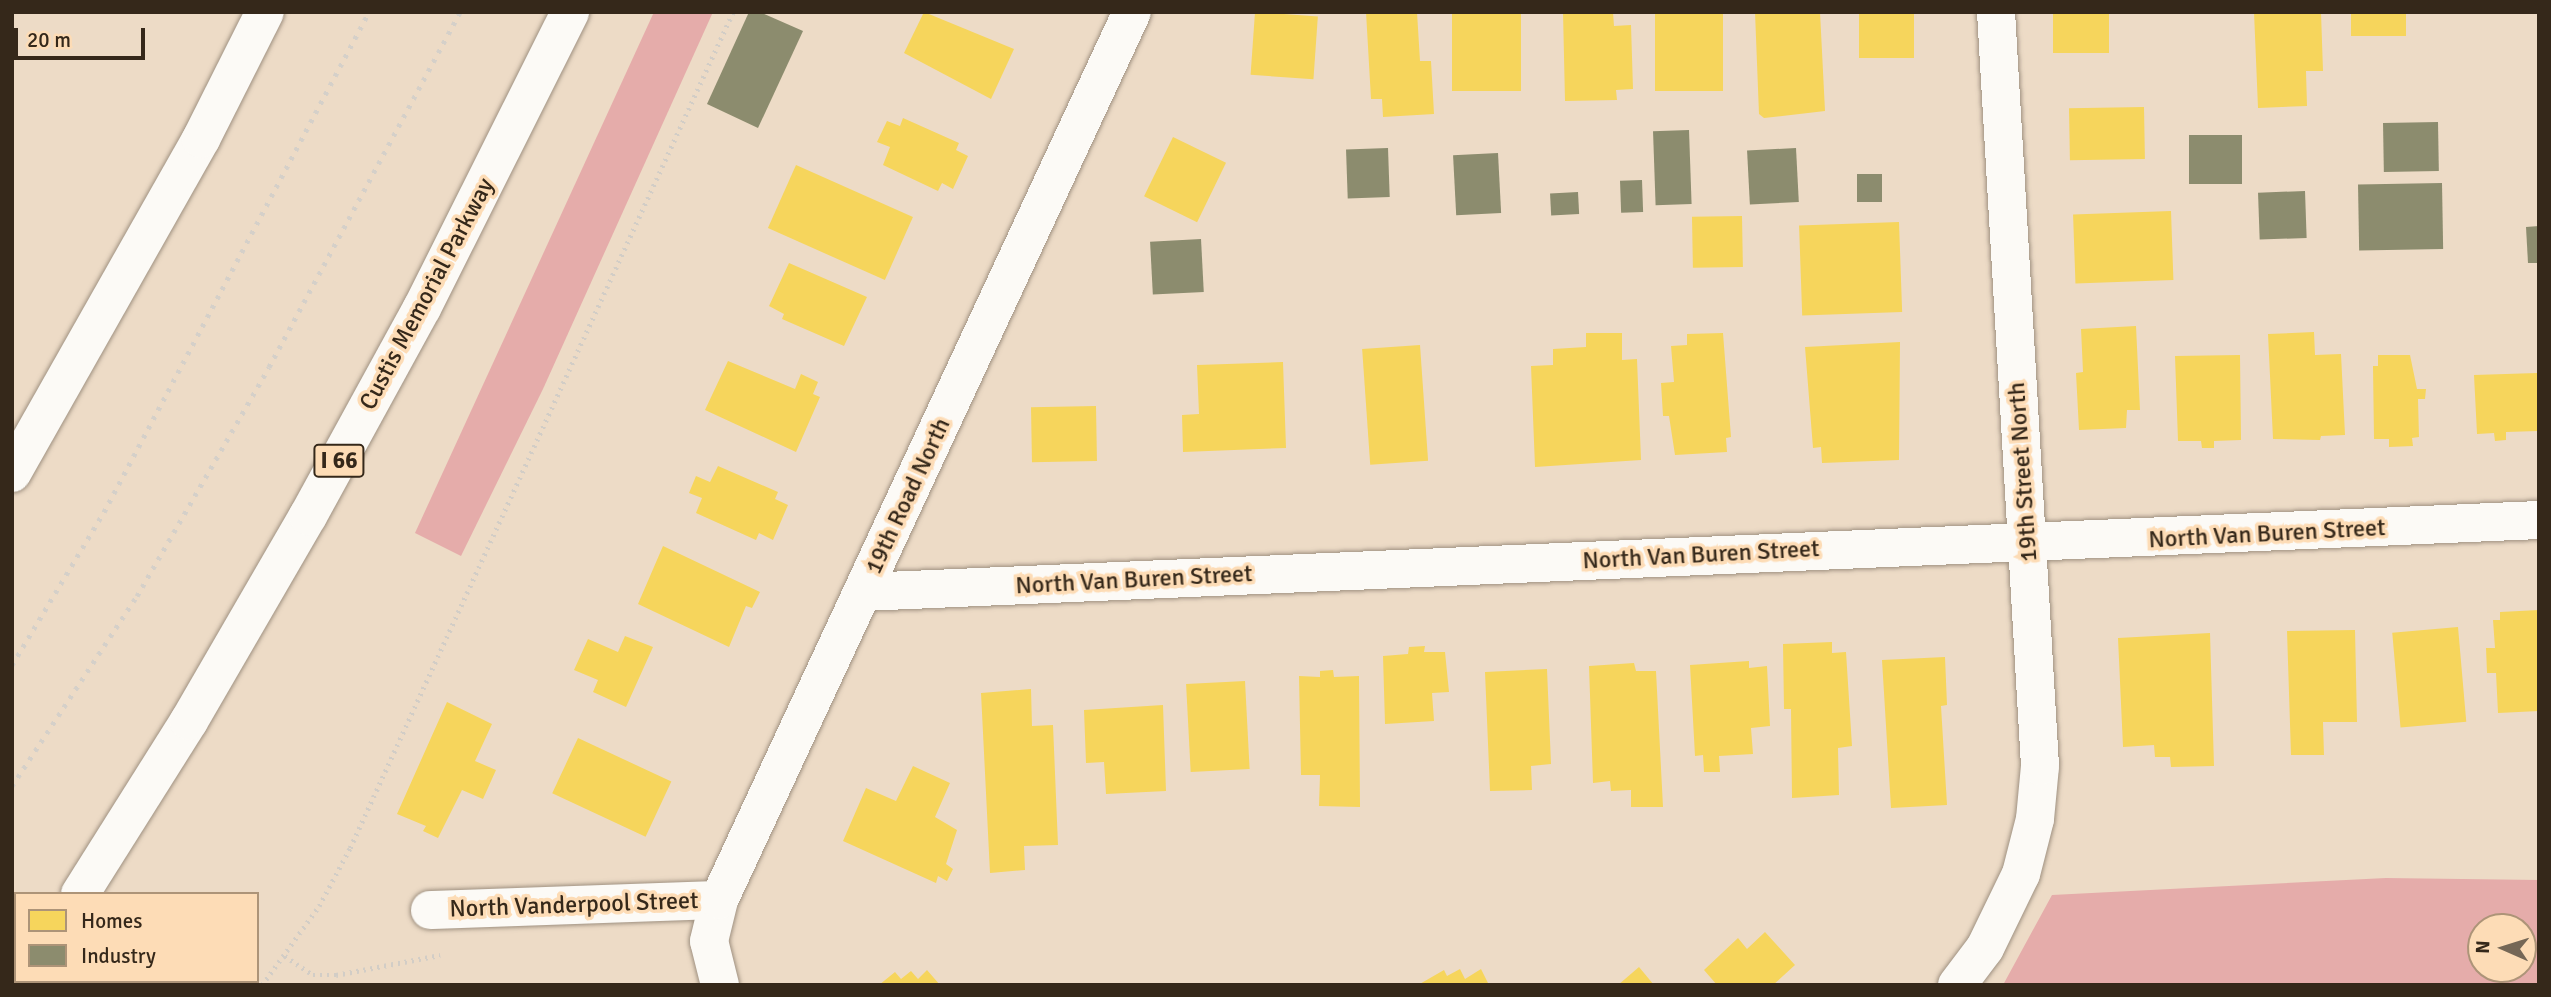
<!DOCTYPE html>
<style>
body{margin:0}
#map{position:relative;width:2551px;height:997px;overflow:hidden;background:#eddbc6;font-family:Signika,sans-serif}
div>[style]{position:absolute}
.forest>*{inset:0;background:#e5acaa}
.homes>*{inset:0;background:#f6d55c;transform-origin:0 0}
.industry>*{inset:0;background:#8c8c6e;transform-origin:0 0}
.path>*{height:4.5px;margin-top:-2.25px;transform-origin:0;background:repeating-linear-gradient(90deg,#d2cdc6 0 2px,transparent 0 7px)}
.roads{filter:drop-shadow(0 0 2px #9f9181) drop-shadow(0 0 2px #9f9181)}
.minor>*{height:38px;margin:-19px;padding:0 19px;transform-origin:19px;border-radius:19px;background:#fcfaf6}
.tertiary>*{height:38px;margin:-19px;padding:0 19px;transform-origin:19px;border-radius:19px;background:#fcfaf6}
.motorway>*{height:38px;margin:-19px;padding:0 19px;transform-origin:19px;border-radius:19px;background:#fcfaf6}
.rail>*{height:5px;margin-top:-2.5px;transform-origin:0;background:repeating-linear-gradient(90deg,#d5d0c9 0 3.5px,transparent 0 10.5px)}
span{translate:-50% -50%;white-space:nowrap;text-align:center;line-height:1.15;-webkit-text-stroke:7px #fddcb6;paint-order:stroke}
.shield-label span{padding:2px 5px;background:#fddcb6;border:2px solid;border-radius:5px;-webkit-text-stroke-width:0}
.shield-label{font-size:23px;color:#35281a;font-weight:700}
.street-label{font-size:24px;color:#35281a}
.frame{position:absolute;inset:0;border:14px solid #35281a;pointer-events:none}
.legend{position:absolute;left:14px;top:892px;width:245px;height:91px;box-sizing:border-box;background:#fddcb6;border:2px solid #ad9478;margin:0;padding:9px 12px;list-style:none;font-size:21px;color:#35281a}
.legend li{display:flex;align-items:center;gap:14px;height:35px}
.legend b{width:35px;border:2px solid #ad9478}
.north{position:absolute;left:2467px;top:913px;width:70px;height:70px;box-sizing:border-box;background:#fddcb6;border:2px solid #ad9478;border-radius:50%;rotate:273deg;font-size:19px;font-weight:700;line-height:28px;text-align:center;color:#35281a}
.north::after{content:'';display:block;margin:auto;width:24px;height:32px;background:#756756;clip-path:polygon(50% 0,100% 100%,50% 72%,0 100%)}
.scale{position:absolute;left:14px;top:28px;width:131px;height:32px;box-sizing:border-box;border:4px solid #35281a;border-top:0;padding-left:9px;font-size:21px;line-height:24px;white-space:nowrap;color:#35281a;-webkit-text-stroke:5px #fddcb6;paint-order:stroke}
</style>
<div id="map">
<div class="forest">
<i style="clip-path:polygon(654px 12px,713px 12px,543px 389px,461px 556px,415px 533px)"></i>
<i style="clip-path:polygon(evenodd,2386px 878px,2539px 880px,2539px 985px,2003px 985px,2052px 895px,2386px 878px,2481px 927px,2523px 927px,2523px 969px,2481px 969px,2481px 927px)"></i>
</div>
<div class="homes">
<i style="clip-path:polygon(924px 12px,1014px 49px,991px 99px,904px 53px)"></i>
<i style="left:1255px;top:12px;width:63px;height:63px;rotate:4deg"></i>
<i style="clip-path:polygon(1366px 12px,1417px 12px,1420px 61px,1431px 61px,1434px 114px,1383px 117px,1382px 99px,1371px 99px)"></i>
<i style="left:1452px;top:12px;width:69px;height:79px"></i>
<i style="clip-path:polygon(1563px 12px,1613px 12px,1614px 26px,1631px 25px,1633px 89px,1616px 90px,1617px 100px,1565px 101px)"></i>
<i style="left:1655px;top:12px;width:68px;height:79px"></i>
<i style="clip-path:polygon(1755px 12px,1820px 12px,1825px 111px,1764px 118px,1759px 114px)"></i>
<i style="left:1859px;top:12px;width:55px;height:46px"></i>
<i style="left:2053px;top:12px;width:56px;height:41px"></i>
<i style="clip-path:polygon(2254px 12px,2321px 12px,2323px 71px,2306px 71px,2307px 106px,2258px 108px)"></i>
<i style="left:2351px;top:12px;width:55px;height:24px"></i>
<i style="left:2144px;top:107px;width:52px;height:75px;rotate:89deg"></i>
<i style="clip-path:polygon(903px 118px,959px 143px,956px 150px,968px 156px,953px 189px,942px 183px,938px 191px,883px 165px,890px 147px,877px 142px,887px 121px,900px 126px)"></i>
<i style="left:1173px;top:137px;width:59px;height:66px;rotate:26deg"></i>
<i style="left:796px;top:165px;width:128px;height:69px;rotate:24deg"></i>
<i style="left:2171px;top:211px;width:69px;height:98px;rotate:88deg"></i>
<i style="left:1742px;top:216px;width:51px;height:50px;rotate:89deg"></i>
<i style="left:1899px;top:222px;width:90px;height:100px;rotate:88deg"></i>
<i style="clip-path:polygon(789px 263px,867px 297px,844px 346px,782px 319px,784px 314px,769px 306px)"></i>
<i style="clip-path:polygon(2136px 326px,2140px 410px,2127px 410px,2126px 428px,2079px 430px,2076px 373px,2083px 372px,2081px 329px)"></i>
<i style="clip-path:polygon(2314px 332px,2315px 355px,2341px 354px,2345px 435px,2321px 436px,2320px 440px,2273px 439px,2268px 334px)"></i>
<i style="clip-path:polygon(1586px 333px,1622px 333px,1622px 360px,1637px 359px,1641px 460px,1535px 467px,1531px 366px,1553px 365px,1553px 349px,1586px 347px)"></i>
<i style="clip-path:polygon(1723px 333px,1731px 437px,1726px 438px,1727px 452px,1675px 455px,1669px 416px,1663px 416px,1661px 383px,1674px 382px,1671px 346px,1687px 345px,1687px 334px)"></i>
<i style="clip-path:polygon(1900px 342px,1899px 460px,1822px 463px,1821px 447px,1813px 448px,1805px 347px)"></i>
<i style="left:1420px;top:345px;width:116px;height:58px;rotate:86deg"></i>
<i style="clip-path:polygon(2240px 355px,2241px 440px,2214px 441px,2214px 448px,2202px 448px,2201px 441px,2178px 441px,2175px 356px)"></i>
<i style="clip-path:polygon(2378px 355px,2410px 355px,2417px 389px,2426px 389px,2425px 399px,2418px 399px,2419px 437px,2412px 438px,2413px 446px,2389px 447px,2389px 439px,2374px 439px,2373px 366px,2378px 366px)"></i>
<i style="clip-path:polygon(728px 361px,795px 389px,801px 374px,818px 382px,813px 394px,820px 397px,796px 452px,705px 410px)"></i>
<i style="clip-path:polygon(1283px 362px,1286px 448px,1183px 452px,1182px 415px,1199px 414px,1197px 365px)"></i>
<i style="clip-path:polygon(2537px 373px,2538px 431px,2506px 432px,2506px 440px,2495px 441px,2494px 433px,2477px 434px,2474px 375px)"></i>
<i style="left:1096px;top:406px;width:55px;height:65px;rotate:89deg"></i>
<i style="clip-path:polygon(718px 466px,778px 492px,775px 499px,788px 505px,773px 540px,759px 533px,756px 540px,696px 513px,702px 498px,689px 493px,696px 476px,710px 482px)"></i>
<i style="clip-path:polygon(663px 546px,760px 592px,752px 608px,746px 606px,729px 647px,638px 604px)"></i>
<i style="clip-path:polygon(2539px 610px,2539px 711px,2498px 713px,2496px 673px,2487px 673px,2486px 648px,2495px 648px,2493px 620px,2500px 620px,2500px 612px)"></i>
<i style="left:2458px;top:627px;width:95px;height:66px;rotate:85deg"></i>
<i style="clip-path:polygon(2355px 630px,2357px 722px,2323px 722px,2324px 755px,2291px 755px,2287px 631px)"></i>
<i style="clip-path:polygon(2210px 633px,2214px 766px,2171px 767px,2170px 757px,2155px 757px,2154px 745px,2123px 747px,2118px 638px)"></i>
<i style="clip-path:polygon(625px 636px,653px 647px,626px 707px,593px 692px,598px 680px,574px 670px,588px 639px,618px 652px)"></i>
<i style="clip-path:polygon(1832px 642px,1832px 653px,1846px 652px,1852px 746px,1838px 748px,1839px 795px,1792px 798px,1791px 709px,1784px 709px,1783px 644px)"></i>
<i style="clip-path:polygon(1425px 646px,1424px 652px,1445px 652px,1449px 692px,1432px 693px,1434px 721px,1385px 724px,1383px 656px,1408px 654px,1409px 647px)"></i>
<i style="clip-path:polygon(1945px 657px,1947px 705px,1941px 706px,1947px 805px,1891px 808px,1882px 660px)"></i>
<i style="clip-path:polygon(1749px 661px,1749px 668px,1767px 666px,1770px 726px,1751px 728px,1753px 754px,1719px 756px,1720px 772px,1704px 772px,1703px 755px,1695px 756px,1690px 665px)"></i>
<i style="clip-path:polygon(1634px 663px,1636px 671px,1656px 671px,1663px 807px,1631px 807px,1631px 790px,1611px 791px,1610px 781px,1593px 783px,1589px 666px)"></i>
<i style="clip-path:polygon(1547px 669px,1551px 764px,1531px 766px,1532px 790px,1490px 791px,1485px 672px)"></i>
<i style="clip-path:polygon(1333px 670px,1334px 677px,1359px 676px,1360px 807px,1319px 806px,1320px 775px,1301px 775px,1299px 676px,1320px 677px,1320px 671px)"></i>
<i style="left:1245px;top:681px;width:88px;height:59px;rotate:87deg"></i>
<i style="clip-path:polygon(1031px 689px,1032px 726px,1053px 725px,1058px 845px,1024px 846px,1025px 870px,990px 873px,981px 693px)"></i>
<i style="clip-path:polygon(447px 702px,492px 724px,475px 761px,496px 770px,483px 799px,462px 790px,438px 838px,423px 831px,426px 826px,397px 814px)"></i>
<i style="clip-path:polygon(1163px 705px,1166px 791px,1106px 794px,1104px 762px,1086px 763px,1084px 710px)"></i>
<i style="left:578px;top:738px;width:103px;height:61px;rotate:25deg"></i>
<i style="clip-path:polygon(913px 766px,950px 783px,935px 817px,957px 830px,946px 864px,953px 869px,947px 881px,938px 876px,936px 883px,843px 841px,866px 788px,896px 801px)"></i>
<i style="clip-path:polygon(1765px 932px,1795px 965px,1773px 985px,1717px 985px,1704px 970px,1738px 938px,1747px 949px)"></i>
<i style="clip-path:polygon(1639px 967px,1654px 985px,1618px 985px)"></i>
<i style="clip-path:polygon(1460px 969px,1465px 979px,1481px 969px,1489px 985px,1418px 985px,1444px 970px,1447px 976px)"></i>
<i style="clip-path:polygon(927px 970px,940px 985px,879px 985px,895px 972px,901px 979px,911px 971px,918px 979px)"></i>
</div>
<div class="industry">
<i style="clip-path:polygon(749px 12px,760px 12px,803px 31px,758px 128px,707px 104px)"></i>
<i style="left:2438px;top:122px;width:49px;height:55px;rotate:89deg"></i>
<i style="left:1689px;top:130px;width:74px;height:36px;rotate:88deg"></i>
<i style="left:2189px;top:135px;width:53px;height:49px"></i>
<i style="left:1388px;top:148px;width:49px;height:42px;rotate:88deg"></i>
<i style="left:1796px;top:148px;width:54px;height:49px;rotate:87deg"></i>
<i style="left:1498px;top:153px;width:60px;height:45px;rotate:87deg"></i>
<i style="left:1882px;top:174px;width:28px;height:25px;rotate:90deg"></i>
<i style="left:1642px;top:180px;width:32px;height:22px;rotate:88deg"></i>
<i style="left:2442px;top:183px;width:66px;height:84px;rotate:89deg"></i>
<i style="left:2305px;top:191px;width:47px;height:47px;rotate:88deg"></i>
<i style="left:1578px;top:192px;width:22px;height:28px;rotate:87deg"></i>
<i style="clip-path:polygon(2539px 226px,2539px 263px,2528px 263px,2526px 227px)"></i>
<i style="left:1201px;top:239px;width:53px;height:51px;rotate:87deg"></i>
</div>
<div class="path">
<i style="left:285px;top:956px;width:34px;rotate:34deg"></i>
<i style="left:313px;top:975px;width:23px"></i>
<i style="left:336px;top:975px;width:106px;rotate:-10.9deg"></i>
<i style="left:262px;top:985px;width:97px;rotate:-54.2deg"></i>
<i style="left:319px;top:906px;width:66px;rotate:-61.9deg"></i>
<i style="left:350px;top:848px;width:920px;rotate:-65.39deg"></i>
</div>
<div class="roads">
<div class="minor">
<i style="left:863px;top:592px;width:1678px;rotate:-2.46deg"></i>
<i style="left:430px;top:910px;width:289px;rotate:-2deg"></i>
<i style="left:720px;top:985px;width:45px;rotate:-104deg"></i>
<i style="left:709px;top:941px;width:42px;rotate:-76.3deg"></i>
<i style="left:719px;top:900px;width:979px;rotate:-65.06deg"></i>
</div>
<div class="tertiary">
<i style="left:1957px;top:985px;width:46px;rotate:-52.9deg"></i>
<i style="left:1985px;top:948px;width:82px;rotate:-64.1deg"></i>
<i style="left:2021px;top:874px;width:57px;rotate:-75.7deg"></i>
<i style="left:2035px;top:819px;width:53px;rotate:-84.6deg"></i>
<i style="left:2040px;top:766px;width:755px;rotate:-93.34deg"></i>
</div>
<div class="motorway">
<i style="left:12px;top:473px;width:384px;rotate:-60.5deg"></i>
<i style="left:201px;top:139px;width:142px;rotate:-63.3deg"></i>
<i style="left:80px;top:894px;width:204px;rotate:-57.8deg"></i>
<i style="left:189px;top:721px;width:237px;rotate:-59.9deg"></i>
<i style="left:308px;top:516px;width:237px;rotate:-61.3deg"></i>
<i style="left:422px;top:308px;width:331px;rotate:-63.4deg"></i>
<i style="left:20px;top:985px;width:4px;rotate:-63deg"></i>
</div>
</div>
<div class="rail">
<i style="left:12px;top:665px;width:179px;rotate:-59deg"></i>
<i style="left:104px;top:512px;width:566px;rotate:-62.08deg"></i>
<i style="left:12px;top:786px;width:227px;rotate:-56.7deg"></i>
<i style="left:137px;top:596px;width:264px;rotate:-60deg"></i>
<i style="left:269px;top:367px;width:403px;rotate:-61.7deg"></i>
</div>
<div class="shield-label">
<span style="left:339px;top:461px">I 66</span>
</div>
<div class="street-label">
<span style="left:427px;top:294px;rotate:-62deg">Custis Memorial Parkway</span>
<span style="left:2023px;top:472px;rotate:-94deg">19th Street North</span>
<span style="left:908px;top:496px;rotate:-65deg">19th Road North</span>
<span style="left:2267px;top:534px;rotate:-3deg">North Van Buren Street</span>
<span style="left:1701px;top:555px;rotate:-3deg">North Van Buren Street</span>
<span style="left:1134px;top:580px;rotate:-3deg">North Van Buren Street</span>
<span style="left:574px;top:905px;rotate:-2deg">North Vanderpool Street</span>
</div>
<div class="frame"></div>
<ul class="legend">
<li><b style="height:19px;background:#f6d55c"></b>Homes</li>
<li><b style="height:19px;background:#8c8c6e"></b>Industry</li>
</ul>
<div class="north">N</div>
<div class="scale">20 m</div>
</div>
